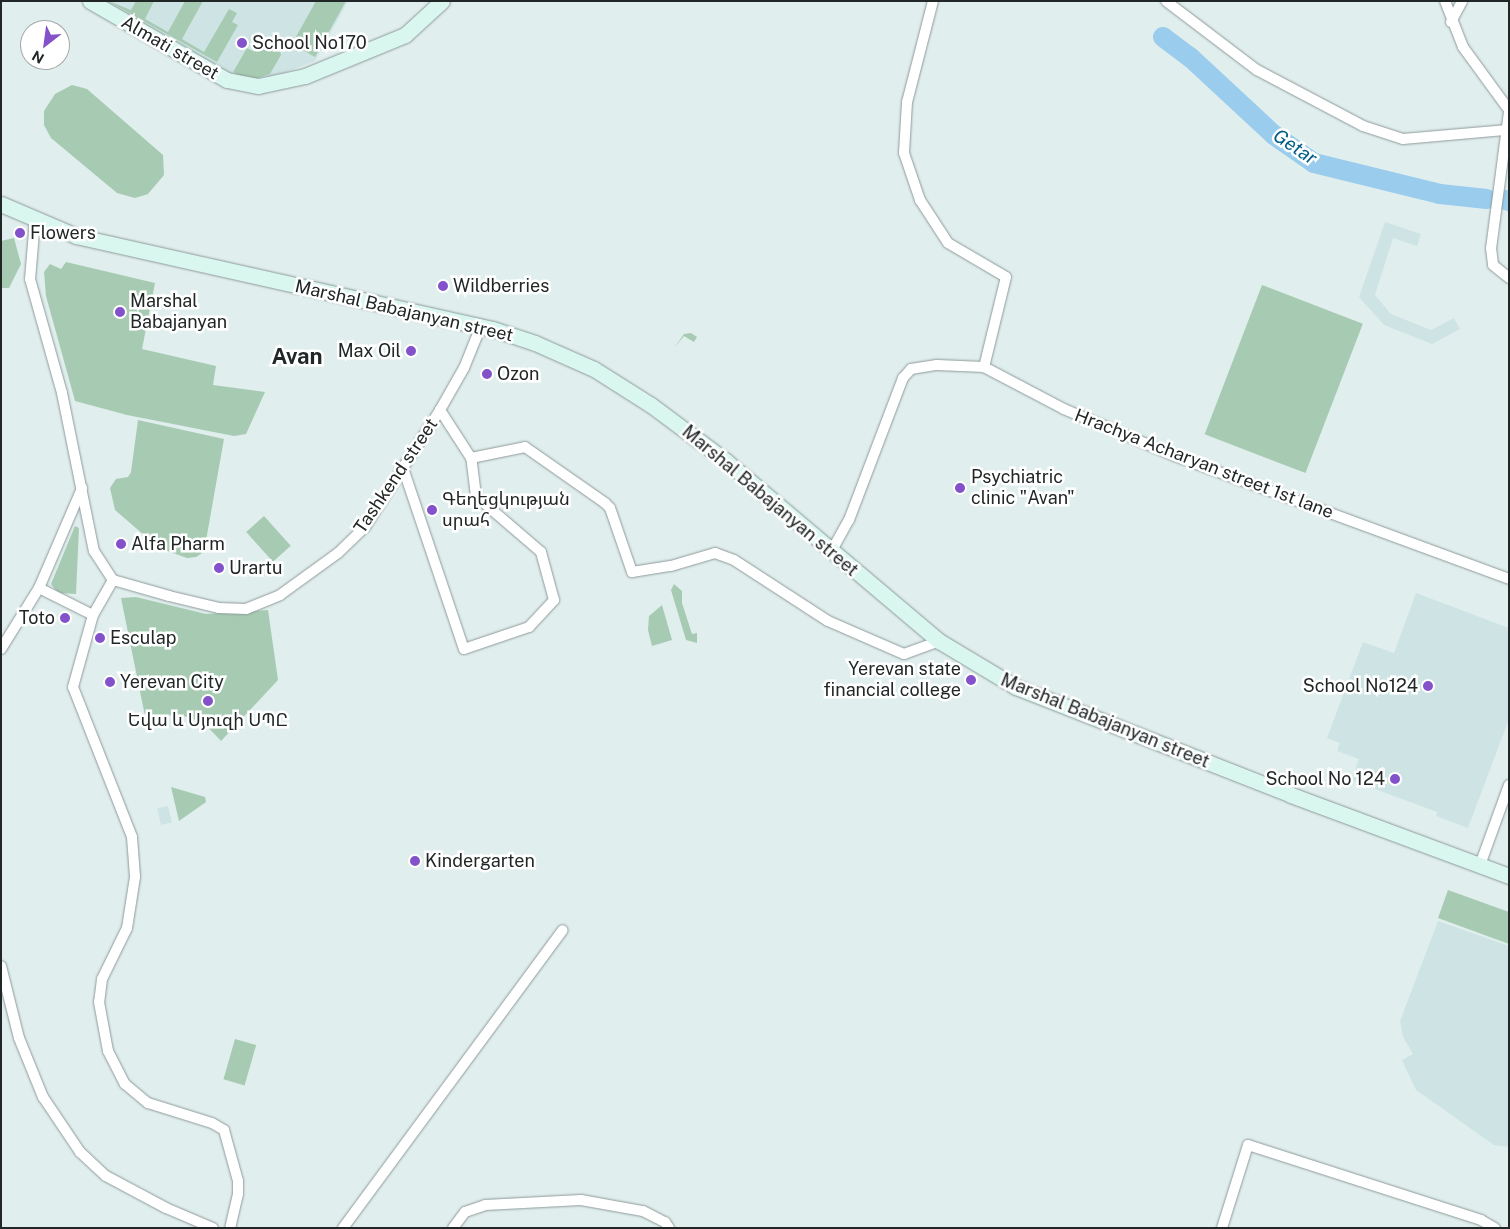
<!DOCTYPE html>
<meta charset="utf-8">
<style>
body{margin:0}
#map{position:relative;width:1510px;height:1229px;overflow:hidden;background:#e1eeee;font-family:"Public Sans","Noto Sans Armenian",sans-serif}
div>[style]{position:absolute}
.built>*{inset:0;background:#cee4e4;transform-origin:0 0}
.green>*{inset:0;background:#a6cbb2;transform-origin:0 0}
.river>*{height:20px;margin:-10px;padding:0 10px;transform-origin:10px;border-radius:10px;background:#9acced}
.roads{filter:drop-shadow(0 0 1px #8e9a9a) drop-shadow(0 0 1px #8e9a9a)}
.street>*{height:10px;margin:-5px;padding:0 5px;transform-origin:5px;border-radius:5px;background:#fff}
.secondary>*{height:15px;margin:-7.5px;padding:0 7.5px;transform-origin:7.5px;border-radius:7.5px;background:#d9f7ef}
.dots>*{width:14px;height:14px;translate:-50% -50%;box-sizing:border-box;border:2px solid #fff;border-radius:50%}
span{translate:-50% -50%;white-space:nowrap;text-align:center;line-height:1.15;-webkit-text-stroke:5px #fff;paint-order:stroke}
.poi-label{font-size:18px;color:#212626}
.left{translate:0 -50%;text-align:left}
.right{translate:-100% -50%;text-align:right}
.street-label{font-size:18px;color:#212626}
.water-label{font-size:19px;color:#005d87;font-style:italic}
.district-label{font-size:22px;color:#212626;font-weight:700}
.frame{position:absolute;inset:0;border:2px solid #212626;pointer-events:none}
.north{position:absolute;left:20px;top:20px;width:50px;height:50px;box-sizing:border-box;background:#fff;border:1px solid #a6a8a8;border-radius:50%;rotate:210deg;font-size:14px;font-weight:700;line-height:20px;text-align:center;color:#212626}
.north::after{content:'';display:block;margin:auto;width:18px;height:22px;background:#8351c9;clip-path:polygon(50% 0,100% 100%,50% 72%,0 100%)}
</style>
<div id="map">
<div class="built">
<i style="clip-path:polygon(103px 1px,348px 1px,315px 61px,251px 86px)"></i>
<i style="clip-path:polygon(1385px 222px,1421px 234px,1417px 246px,1393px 238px,1375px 295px,1391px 314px,1431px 330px,1454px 318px,1460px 329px,1432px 344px,1384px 325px,1359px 297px)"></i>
<i style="clip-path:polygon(1416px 593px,1509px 628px,1509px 719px,1468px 828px,1436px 816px,1437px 812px,1351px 780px,1359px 759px,1337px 751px,1340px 743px,1327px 738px,1363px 642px,1394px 653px)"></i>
<i style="left:168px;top:806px;width:17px;height:11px;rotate:77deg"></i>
<i style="clip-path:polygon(1438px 921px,1509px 946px,1509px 1147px,1494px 1145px,1416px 1090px,1402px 1060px,1413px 1054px,1403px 1037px,1400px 1021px)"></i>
</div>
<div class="green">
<i style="clip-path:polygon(108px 1px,131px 10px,136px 1px,154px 1px,145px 19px,168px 32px,185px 1px,203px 1px,182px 39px,204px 52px,229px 9px,237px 13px,232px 22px,238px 25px,217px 62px)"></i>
<i style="clip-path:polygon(316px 1px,346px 1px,315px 57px,292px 44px)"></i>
<i style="clip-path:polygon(263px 38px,279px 47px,281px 55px,270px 74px,248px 81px,233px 72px,247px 48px,255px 52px)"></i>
<i style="clip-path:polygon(72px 85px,87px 89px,163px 155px,164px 175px,148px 194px,135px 198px,117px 193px,51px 138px,44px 125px,44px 111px,55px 94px)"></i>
<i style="clip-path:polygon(14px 238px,21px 264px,9px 288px,1px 288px,1px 241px)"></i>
<i style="clip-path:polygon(66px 262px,155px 283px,142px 349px,216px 366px,213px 385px,265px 392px,246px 434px,234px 436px,127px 415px,75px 401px,46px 296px,44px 272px,50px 264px,61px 269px)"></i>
<i style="left:1262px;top:285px;width:108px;height:160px;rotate:21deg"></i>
<i style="clip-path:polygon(691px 333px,697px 337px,694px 342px,684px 336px,674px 348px,684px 334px)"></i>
<i style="clip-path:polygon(138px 420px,224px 439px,204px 552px,196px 557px,187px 558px,159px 548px,115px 510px,110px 488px,116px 479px,128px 477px,131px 472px)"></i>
<i style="left:264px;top:516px;width:40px;height:24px;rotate:48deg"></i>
<i style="clip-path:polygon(75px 526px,79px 528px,76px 594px,58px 593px,51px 584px)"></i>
<i style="clip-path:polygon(674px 584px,682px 591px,682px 603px,692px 634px,697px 633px,697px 643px,686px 640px,671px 590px)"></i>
<i style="clip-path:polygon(136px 597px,206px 614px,268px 610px,278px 680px,221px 741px,203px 722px,180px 715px,145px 716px,121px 598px)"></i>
<i style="clip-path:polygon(662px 605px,672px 640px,652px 646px,648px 630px,649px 616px)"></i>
<i style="clip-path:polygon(171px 787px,205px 797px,206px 802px,179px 821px)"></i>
<i style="clip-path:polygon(1448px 890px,1509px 912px,1509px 944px,1438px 918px)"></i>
<i style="left:235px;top:1039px;width:22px;height:42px;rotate:16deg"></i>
</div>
<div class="river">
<i style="left:1163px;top:37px;width:34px;rotate:37deg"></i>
<i style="left:1190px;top:57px;width:115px;rotate:42.9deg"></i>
<i style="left:1274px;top:135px;width:49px;rotate:35deg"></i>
<i style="left:1314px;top:163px;width:130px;rotate:13.8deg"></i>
<i style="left:1440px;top:194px;width:47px;rotate:6.1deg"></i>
<i style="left:1506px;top:200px;width:3px;rotate:18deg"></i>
</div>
<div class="roads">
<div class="street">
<i style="left:933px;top:1px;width:104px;rotate:104.4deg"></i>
<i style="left:907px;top:102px;width:51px;rotate:93.4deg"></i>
<i style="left:904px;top:153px;width:50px;rotate:71.2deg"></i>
<i style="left:920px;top:200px;width:51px;rotate:56.9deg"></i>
<i style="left:948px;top:243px;width:67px;rotate:30.4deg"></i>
<i style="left:1006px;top:277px;width:93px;rotate:103.7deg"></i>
<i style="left:1166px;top:1px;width:114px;rotate:37.2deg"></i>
<i style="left:1257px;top:70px;width:120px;rotate:27.8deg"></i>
<i style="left:1363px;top:126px;width:42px;rotate:18deg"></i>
<i style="left:1403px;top:139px;width:102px;rotate:-5deg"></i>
<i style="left:1445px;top:1px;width:49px;rotate:68.6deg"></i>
<i style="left:1463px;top:47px;width:78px;rotate:53.9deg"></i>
<i style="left:1451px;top:22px;width:24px;rotate:-62deg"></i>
<i style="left:1509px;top:112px;width:137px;rotate:97.5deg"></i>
<i style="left:1491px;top:248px;width:17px;rotate:83deg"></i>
<i style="left:1493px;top:265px;width:21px;rotate:39deg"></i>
<i style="left:35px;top:220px;width:59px;rotate:94.8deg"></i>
<i style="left:30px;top:279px;width:118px;rotate:74.3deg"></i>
<i style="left:62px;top:393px;width:161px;rotate:78.6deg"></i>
<i style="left:94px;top:551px;width:35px;rotate:57deg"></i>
<i style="left:113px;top:580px;width:58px;rotate:15.9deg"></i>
<i style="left:169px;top:596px;width:51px;rotate:13.5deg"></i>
<i style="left:219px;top:608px;width:27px;rotate:2deg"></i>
<i style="left:246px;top:609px;width:37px;rotate:-22deg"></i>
<i style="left:280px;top:595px;width:72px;rotate:-35.9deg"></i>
<i style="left:338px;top:553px;width:37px;rotate:-44deg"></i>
<i style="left:365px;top:527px;width:139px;rotate:-57.3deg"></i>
<i style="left:440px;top:410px;width:48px;rotate:-60.3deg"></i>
<i style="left:464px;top:368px;width:45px;rotate:-68deg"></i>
<i style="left:440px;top:410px;width:57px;rotate:57.1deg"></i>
<i style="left:471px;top:458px;width:55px;rotate:-11.5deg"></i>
<i style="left:525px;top:447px;width:98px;rotate:35deg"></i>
<i style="left:605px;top:503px;width:7px;rotate:45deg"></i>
<i style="left:610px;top:508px;width:68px;rotate:71deg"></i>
<i style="left:632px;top:572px;width:39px;rotate:-9deg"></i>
<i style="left:671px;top:566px;width:46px;rotate:-16.5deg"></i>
<i style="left:715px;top:553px;width:20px;rotate:20deg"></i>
<i style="left:734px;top:560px;width:112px;rotate:33deg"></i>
<i style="left:828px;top:621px;width:83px;rotate:23.5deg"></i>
<i style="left:904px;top:654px;width:37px;rotate:-20deg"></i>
<i style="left:403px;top:468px;width:191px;rotate:71.4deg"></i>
<i style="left:464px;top:649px;width:69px;rotate:-18.7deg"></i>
<i style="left:529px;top:627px;width:37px;rotate:-47deg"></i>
<i style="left:554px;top:600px;width:50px;rotate:-105.2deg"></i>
<i style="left:541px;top:552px;width:86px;rotate:-139.3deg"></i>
<i style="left:476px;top:496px;width:38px;rotate:-97deg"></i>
<i style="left:831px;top:552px;width:37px;rotate:-61deg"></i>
<i style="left:849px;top:520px;width:152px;rotate:-69.2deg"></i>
<i style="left:903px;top:378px;width:12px;rotate:-48deg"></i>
<i style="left:911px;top:369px;width:26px;rotate:-9deg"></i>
<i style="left:937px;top:365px;width:47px;rotate:2.4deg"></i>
<i style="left:984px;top:367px;width:90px;rotate:27.7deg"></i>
<i style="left:1064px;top:409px;width:121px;rotate:22.9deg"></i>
<i style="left:1175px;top:456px;width:356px;rotate:20.2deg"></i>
<i style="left:113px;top:580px;width:40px;rotate:119.7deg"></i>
<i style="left:93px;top:615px;width:75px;rotate:105.5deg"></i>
<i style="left:73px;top:687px;width:161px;rotate:68.5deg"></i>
<i style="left:132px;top:837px;width:40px;rotate:85.7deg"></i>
<i style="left:135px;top:877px;width:52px;rotate:98.9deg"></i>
<i style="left:127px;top:928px;width:57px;rotate:116.1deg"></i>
<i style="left:102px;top:979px;width:23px;rotate:97deg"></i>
<i style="left:99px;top:1002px;width:50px;rotate:79.6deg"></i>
<i style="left:108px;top:1051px;width:37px;rotate:63deg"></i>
<i style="left:125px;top:1084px;width:30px;rotate:40deg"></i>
<i style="left:148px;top:1103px;width:67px;rotate:17.4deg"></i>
<i style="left:212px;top:1123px;width:14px;rotate:30deg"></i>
<i style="left:224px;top:1130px;width:53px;rotate:74.6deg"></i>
<i style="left:238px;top:1181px;width:13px;rotate:90deg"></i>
<i style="left:238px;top:1194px;width:35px;rotate:103deg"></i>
<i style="left:39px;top:588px;width:60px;rotate:26.6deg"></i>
<i style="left:1px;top:649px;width:72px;rotate:-58.1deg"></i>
<i style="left:39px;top:588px;width:109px;rotate:-66.7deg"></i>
<i style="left:1480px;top:865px;width:85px;rotate:-70.1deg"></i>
<i style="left:1px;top:966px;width:74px;rotate:76deg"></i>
<i style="left:19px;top:1038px;width:64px;rotate:67.9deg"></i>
<i style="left:43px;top:1097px;width:66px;rotate:56.1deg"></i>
<i style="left:80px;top:1152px;width:35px;rotate:43deg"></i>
<i style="left:106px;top:1176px;width:68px;rotate:28.1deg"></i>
<i style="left:166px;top:1208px;width:51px;rotate:23.1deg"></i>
<i style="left:343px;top:1228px;width:370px;rotate:-53.6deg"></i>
<i style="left:453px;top:1228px;width:20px;rotate:-53deg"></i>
<i style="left:465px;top:1212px;width:21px;rotate:-19deg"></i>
<i style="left:485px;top:1205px;width:96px;rotate:-3deg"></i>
<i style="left:581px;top:1200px;width:63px;rotate:10.1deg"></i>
<i style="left:643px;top:1211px;width:25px;rotate:27deg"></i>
<i style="left:665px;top:1222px;width:7px;rotate:56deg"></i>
<i style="left:1222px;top:1228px;width:87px;rotate:-72.6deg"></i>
<i style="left:1248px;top:1145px;width:245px;rotate:17.8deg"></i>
<i style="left:1481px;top:1220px;width:16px;rotate:30deg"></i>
</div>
<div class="secondary">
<i style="left:90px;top:1px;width:158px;rotate:30deg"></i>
<i style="left:227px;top:80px;width:32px;rotate:11deg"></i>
<i style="left:258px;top:86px;width:48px;rotate:-12deg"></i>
<i style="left:305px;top:76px;width:108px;rotate:-22.3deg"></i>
<i style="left:405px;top:35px;width:50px;rotate:-42.6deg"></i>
<i style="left:1px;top:204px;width:82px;rotate:23.1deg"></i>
<i style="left:76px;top:236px;width:427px;rotate:12.6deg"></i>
<i style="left:493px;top:329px;width:44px;rotate:18.4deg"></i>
<i style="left:535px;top:343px;width:64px;rotate:23.8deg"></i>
<i style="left:594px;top:369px;width:67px;rotate:32.3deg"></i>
<i style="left:651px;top:405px;width:94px;rotate:36.7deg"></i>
<i style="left:726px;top:461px;width:279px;rotate:40.2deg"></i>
<i style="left:939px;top:641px;width:90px;rotate:30.9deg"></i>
<i style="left:1016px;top:687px;width:295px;rotate:21.4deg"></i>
<i style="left:1291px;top:795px;width:233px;rotate:20.4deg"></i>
</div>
</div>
<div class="dots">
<i style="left:242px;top:43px;background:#8351c9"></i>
<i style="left:20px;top:233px;background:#8351c9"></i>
<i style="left:443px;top:286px;background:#8351c9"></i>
<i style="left:120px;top:312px;background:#8351c9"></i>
<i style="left:411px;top:351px;background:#8351c9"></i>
<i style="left:487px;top:374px;background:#8351c9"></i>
<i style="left:960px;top:488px;background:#8351c9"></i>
<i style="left:432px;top:510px;background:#8351c9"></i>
<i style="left:121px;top:544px;background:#8351c9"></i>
<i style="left:219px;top:568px;background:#8351c9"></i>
<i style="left:65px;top:618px;background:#8351c9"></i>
<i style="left:100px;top:638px;background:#8351c9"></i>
<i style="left:971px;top:680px;background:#8351c9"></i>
<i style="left:110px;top:682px;background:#8351c9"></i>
<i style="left:1428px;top:686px;background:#8351c9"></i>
<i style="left:208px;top:701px;background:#8351c9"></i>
<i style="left:1395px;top:779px;background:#8351c9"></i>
<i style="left:415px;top:861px;background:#8351c9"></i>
</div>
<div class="poi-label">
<span class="left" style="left:252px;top:43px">School No170</span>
<span class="left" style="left:30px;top:233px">Flowers</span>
<span class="left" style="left:453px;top:286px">Wildberries</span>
<span class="left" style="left:130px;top:312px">Marshal<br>Babajanyan</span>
<span class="right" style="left:401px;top:351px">Max Oil</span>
<span class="left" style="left:497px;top:374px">Ozon</span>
<span class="left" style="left:971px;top:488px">Psychiatric<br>clinic "Avan"</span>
<span class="left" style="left:442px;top:510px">Գեղեցկության<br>սրահ</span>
<span class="left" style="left:131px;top:544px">Alfa Pharm</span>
<span class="left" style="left:229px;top:568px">Urartu</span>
<span class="right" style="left:55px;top:618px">Toto</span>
<span class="left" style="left:110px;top:638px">Esculap</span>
<span class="right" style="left:961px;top:680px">Yerevan state<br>financial college</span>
<span class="left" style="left:120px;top:682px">Yerevan City</span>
<span class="right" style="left:1418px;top:686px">School No124</span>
<span style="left:208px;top:720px">Եվա և Սյուզի ՍՊԸ</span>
<span class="right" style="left:1385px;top:779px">School No 124</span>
<span class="left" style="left:425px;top:861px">Kindergarten</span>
</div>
<div class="street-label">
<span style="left:170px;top:48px;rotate:30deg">Almati street</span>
<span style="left:404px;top:311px;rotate:13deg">Marshal Babajanyan street</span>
<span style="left:1204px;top:464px;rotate:21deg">Hrachya Acharyan street 1st lane</span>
<span style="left:396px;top:476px;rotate:-56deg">Tashkend street</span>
<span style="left:770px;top:501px;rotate:40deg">Marshal Babajanyan street</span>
<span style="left:1105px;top:721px;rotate:22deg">Marshal Babajanyan street</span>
</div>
<div class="water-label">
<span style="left:1295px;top:147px;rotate:34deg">Getar</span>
</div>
<div class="district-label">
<span style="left:297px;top:357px">Avan</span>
</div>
<div class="frame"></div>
<div class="north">N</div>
</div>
